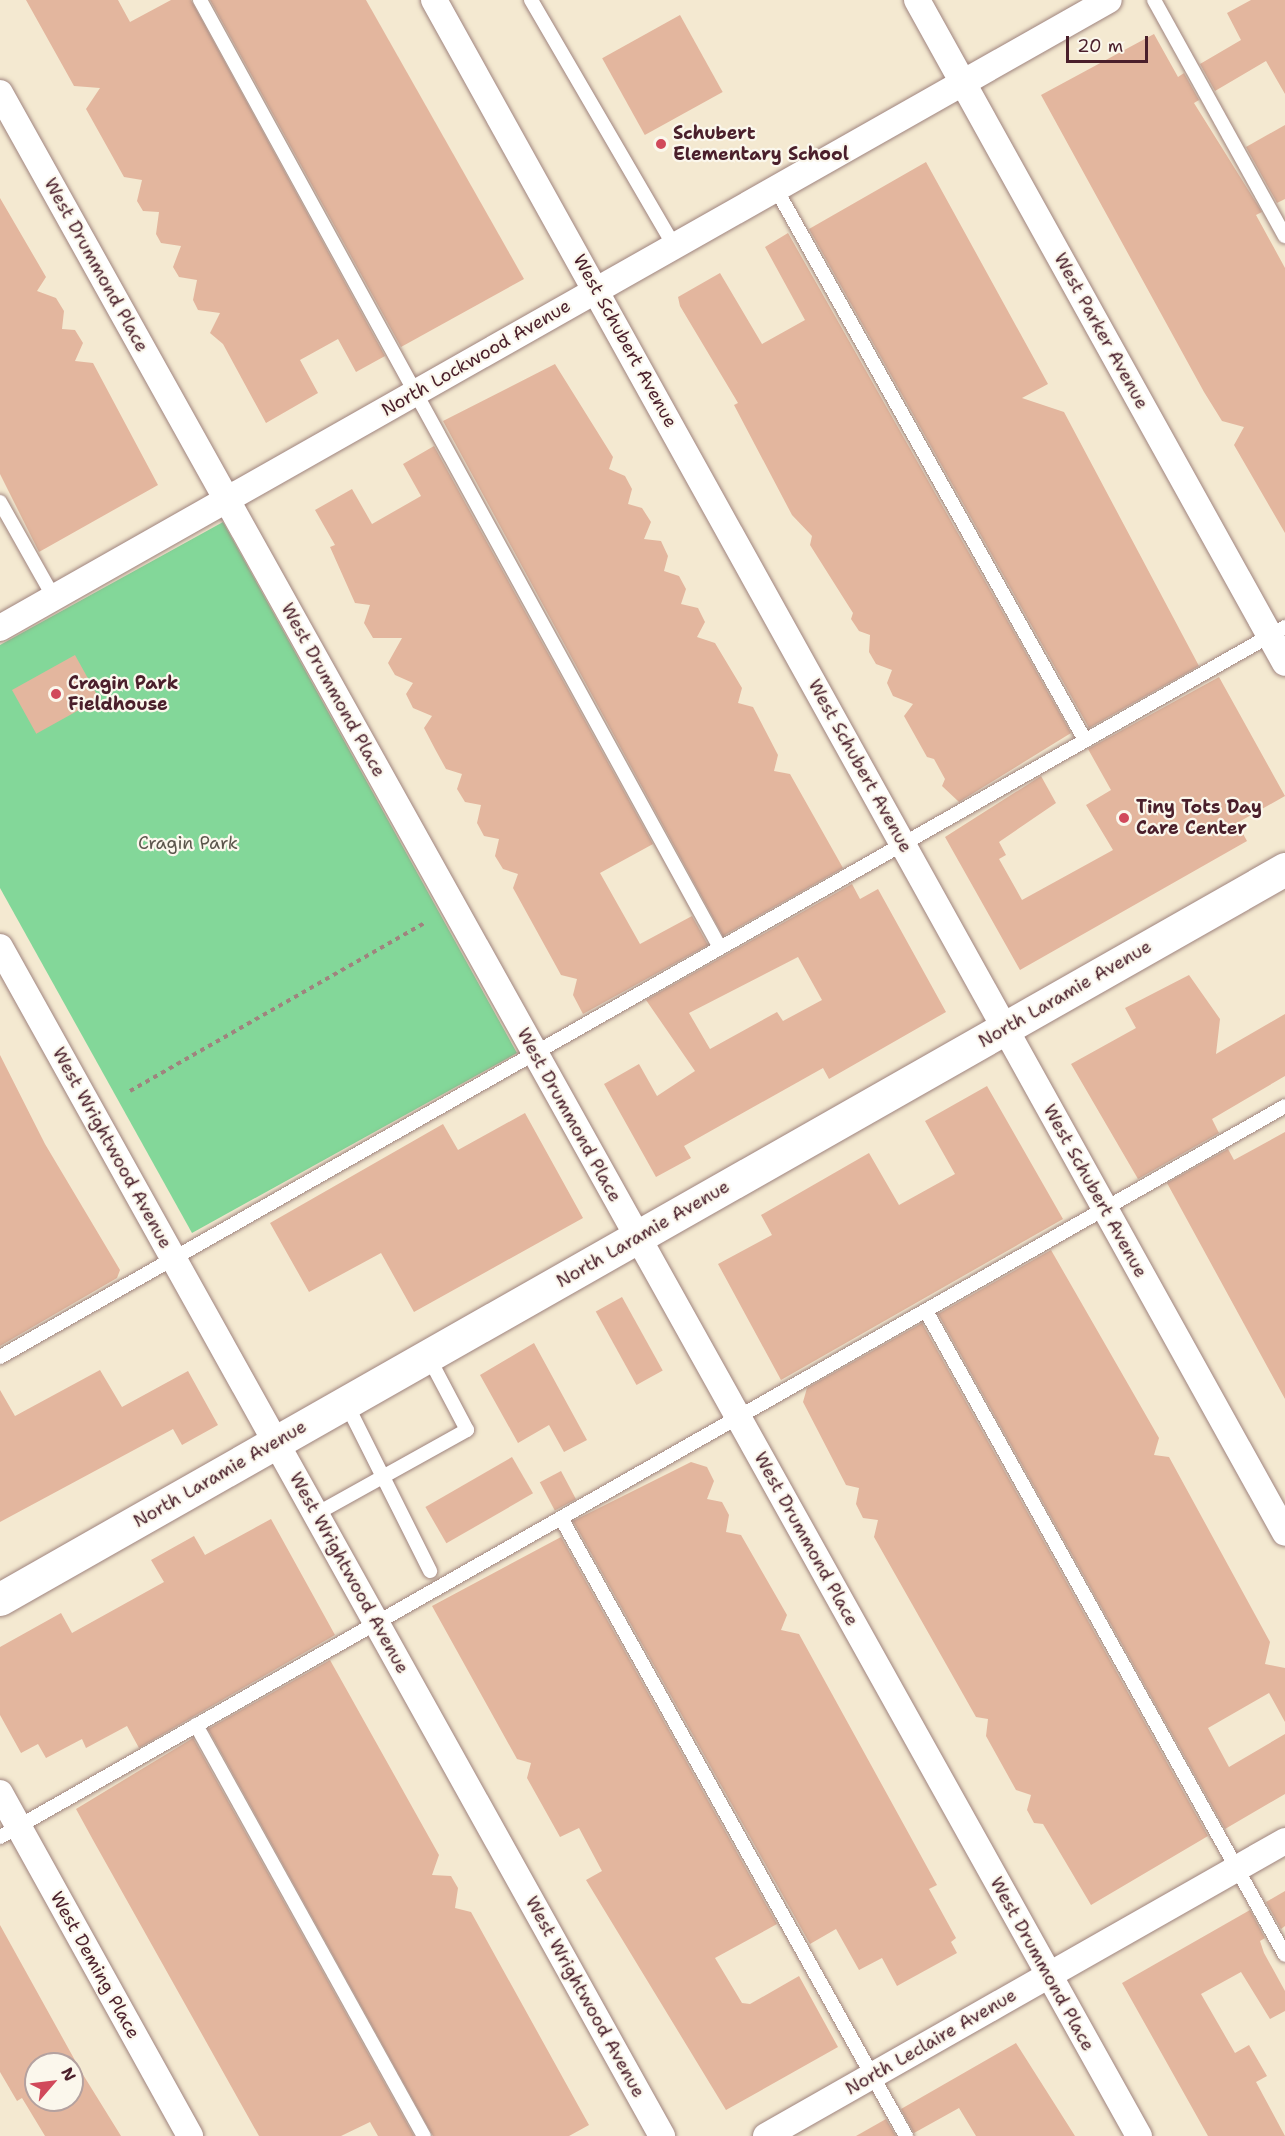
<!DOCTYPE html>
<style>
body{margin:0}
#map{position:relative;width:1285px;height:2136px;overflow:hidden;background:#f4e9d1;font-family:"Shantell Sans",sans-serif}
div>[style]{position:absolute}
.green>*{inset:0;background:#83d799}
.building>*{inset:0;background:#e3b69e;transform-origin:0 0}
.path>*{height:4px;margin-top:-2px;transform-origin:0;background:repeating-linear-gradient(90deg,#9f847e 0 4.5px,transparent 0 9px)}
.roads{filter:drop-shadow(0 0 2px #9f847e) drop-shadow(0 0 2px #9f847e)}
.lane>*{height:14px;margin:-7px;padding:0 7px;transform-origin:7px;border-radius:7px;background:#fff}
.street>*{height:26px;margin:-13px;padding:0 13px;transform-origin:13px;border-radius:13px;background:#fff}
.secondary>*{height:33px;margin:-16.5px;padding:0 16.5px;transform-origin:16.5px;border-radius:16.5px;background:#fff}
.dots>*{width:16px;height:16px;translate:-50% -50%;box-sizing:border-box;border:3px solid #fbf7ec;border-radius:50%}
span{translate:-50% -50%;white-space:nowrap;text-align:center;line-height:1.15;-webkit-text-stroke:4.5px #fbf7ec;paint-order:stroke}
.poi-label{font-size:18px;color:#4a1f2b;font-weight:700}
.left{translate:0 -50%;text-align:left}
.street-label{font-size:18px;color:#4a1f2b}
.park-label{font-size:18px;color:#5b564c}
.north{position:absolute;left:24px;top:2052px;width:60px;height:60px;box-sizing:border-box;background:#fbf7ec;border:2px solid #b4a19f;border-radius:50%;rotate:62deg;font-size:16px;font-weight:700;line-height:24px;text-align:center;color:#4a1f2b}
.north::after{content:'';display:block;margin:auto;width:21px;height:27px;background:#d1495b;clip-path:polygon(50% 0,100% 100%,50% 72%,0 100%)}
.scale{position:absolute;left:1066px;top:36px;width:82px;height:27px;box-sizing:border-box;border:3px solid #4a1f2b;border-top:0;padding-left:8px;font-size:18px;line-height:21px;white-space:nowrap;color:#4a1f2b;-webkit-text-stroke:4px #fbf7ec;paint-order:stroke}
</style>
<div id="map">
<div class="green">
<i style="clip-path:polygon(223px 522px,517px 1053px,192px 1233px,0 888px,0 645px)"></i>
</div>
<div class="building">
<i style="clip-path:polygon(26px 0,118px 0,130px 22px,171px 0,191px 0,385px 356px,356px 372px,338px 339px,300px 360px,318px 393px,266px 423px,223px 344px,210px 333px,220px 313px,198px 310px,193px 300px,197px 280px,179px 277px,173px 267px,181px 246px,161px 243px,156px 234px,159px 212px,143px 211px,137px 201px,142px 180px,124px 177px,86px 109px,100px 88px,74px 86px)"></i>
<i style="clip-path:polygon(210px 0,366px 0,524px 279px,401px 347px)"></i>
<i style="clip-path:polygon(1251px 0,1285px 0,1285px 94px,1266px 61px,1215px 91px,1200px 64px,1241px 40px,1227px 13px)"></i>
<i style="left:680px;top:15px;width:88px;height:89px;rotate:61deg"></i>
<i style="clip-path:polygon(1154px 34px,1178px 77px,1184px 73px,1199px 100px,1194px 103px,1262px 212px,1256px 215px,1285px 268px,1285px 533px,1234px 445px,1244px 427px,1222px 421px,1204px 392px,1041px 95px)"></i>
<i style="clip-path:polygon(1285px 125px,1285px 199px,1277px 203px,1246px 147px)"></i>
<i style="clip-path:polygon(926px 162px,1048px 384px,1022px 398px,1064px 412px,1199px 666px,1089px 728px,809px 229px)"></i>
<i style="clip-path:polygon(0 198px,46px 277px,37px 291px,56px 298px,64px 311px,62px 329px,75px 330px,83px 343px,75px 361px,93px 363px,158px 485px,39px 552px,0 474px)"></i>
<i style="clip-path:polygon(788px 233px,1071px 733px,959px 802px,942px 786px,945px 779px,934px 759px,927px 757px,904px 716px,913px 704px,893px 696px,887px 683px,892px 670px,876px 664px,869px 652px,870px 635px,859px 631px,851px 619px,853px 613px,810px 545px,812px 536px,792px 515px,734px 405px,738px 403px,680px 306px,678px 297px,720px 273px,762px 344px,805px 320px,765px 247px)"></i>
<i style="clip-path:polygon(555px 364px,613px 457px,609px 469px,625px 476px,632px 489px,628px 504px,642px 508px,651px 522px,644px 539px,661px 541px,668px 556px,664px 571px,679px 576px,686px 589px,681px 604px,698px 608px,705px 622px,697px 637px,715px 643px,742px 688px,738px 703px,753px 707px,778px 755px,774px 771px,790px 774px,843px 868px,723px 936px,443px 421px)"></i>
<i style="clip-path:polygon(434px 446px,653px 844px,600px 873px,640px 944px,692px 916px,708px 945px,583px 1014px,573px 995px,577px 979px,561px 975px,513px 888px,518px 874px,503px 869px,495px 856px,499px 839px,484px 836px,477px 823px,481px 805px,465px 802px,457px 789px,462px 774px,446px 769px,435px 749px,424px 728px,432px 716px,413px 708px,406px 694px,413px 683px,395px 675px,388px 663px,402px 638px,373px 638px,364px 623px,370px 605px,355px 603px,330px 547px,335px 545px,315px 510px,352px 489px,372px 524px,421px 496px,403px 464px)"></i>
<i style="left:75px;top:655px;width:50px;height:72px;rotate:61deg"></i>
<i style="clip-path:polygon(1219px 677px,1285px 796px,1237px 823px,1247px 841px,1020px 970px,945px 837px,1041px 776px,1056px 803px,999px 842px,1006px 855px,999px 859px,1022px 900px,1113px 850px,1086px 805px,1111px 790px,1088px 749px)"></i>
<i style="clip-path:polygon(evenodd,852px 884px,860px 899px,878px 889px,946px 1012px,829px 1079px,823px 1068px,684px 1146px,691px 1158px,656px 1177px,604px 1084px,639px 1064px,657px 1096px,695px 1071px,646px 1000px,852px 884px,798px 957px,822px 1000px,783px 1021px,777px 1012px,710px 1049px,689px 1013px,798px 957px)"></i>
<i style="clip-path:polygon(1189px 975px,1220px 1019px,1216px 1054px,1285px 1014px,1285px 1076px,1212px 1119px,1219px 1133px,1138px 1179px,1071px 1064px,1136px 1028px,1125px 1008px)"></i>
<i style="clip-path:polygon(0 1055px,45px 1144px,120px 1270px,117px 1278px,0 1346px)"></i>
<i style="clip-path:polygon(987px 1086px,1063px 1219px,781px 1380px,718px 1264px,772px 1235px,761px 1215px,869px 1153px,899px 1205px,955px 1174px,925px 1121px)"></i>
<i style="clip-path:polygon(525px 1113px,583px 1218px,414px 1312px,381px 1253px,309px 1292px,270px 1223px,443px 1124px,458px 1150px)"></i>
<i style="clip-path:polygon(1285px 1132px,1285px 1399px,1167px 1183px,1228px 1149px,1234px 1160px)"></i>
<i style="clip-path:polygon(1051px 1250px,1159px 1438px,1154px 1455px,1169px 1457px,1270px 1642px,1265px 1664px,1285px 1668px,1285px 1722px,1269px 1693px,1208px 1728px,1229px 1767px,1285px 1734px,1285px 1794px,1225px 1829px,938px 1314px)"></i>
<i style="left:622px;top:1297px;width:84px;height:30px;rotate:61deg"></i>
<i style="clip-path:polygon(922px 1323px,1208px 1836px,1091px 1905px,1043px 1824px,1034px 1823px,1027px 1810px,1031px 1795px,1016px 1790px,986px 1736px,988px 1719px,976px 1717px,874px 1537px,878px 1520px,863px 1518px,856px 1504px,859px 1488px,846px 1485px,803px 1402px,807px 1388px)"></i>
<i style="clip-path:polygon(534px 1343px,587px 1440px,564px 1452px,549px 1425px,518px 1443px,480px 1375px)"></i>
<i style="clip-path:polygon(100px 1370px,122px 1407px,188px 1371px,218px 1425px,182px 1445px,173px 1429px,0 1522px,0 1390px,15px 1416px)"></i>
<i style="left:512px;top:1457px;width:42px;height:100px;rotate:60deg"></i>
<i style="clip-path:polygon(691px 1462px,707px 1467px,714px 1481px,707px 1499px,722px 1502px,729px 1515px,726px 1532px,741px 1535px,787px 1615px,781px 1630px,799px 1634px,937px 1885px,929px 1889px,956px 1938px,951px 1942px,957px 1953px,897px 1986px,882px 1958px,859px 1970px,836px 1929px,810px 1944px,573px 1521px)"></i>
<i style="left:561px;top:1471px;width:32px;height:24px;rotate:62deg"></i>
<i style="clip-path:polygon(271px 1519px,335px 1635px,139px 1748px,127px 1726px,86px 1748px,82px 1739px,46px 1758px,38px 1744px,21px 1753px,0 1715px,0 1647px,61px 1613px,72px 1633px,164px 1582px,151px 1560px,194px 1536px,205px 1555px)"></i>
<i style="clip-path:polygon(561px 1537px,777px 1924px,715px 1958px,742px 2003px,750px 2004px,799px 1976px,838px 2047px,726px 2110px,586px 1880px,602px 1871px,579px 1828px,560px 1837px,527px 1778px,531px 1763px,517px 1759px,432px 1606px)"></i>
<i style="clip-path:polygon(330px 1660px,439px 1855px,432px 1875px,451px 1876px,458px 1888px,455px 1908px,471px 1912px,589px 2125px,569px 2136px,433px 2136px,208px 1729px)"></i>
<i style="clip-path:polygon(193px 1738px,414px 2136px,378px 2136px,370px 2122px,341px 2136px,259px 2136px,93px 1840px,76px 1809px)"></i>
<i style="clip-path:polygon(1285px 1891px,1285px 1926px,1281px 1929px,1266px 1902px)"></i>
<i style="clip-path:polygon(1250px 1910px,1265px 1938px,1260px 1941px,1264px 1953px,1285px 1991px,1285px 2011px,1270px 2019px,1241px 1972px,1201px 1994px,1235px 2053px,1249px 2045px,1267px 2076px,1256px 2082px,1285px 2136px,1208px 2136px,1122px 1983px)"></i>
<i style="clip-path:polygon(evenodd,0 1925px,82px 2073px,121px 2136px,45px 2136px,22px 2098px,17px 2101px,0 2072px,0 1925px,36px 2064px,72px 2064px,72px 2100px,36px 2100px,36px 2064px)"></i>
<i style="clip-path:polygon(1016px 2043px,1075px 2136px,976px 2136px,959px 2108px,914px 2133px,901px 2109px)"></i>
<i style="clip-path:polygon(886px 2119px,896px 2136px,856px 2136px)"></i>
</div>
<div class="path">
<i style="left:130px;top:1091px;width:341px;rotate:-29.7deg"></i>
</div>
<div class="roads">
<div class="lane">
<i style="left:200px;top:0;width:1081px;rotate:61.25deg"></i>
<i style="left:531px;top:0;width:285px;rotate:59.8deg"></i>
<i style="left:1154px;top:0;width:270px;rotate:61deg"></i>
<i style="left:776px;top:189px;width:632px;rotate:60.72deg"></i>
<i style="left:0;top:502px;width:110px;rotate:60.6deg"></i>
<i style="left:926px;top:1311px;width:737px;rotate:60.86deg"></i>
<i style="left:0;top:1357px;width:1478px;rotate:-29.6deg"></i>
<i style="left:346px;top:1403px;width:188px;rotate:63.4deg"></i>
<i style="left:316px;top:1514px;width:173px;rotate:-29.1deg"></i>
<i style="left:467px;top:1430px;width:84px;rotate:-117.8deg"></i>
<i style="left:561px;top:1518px;width:708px;rotate:60.83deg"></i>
<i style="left:196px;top:1725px;width:470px;rotate:61deg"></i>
<i style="left:0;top:1837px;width:1478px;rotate:-29.63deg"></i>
</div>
<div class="street">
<i style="left:434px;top:0;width:1753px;rotate:60.96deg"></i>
<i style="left:917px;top:0;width:758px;rotate:60.97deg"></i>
<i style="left:0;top:93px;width:2339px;rotate:60.86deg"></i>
<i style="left:0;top:628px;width:1274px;rotate:-29.52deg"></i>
<i style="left:0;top:947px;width:1361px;rotate:60.89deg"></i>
<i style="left:0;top:1793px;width:392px;rotate:61deg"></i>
<i style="left:766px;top:2136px;width:597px;rotate:-29.61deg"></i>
</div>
<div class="secondary">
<i style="left:0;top:1599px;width:1478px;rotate:-29.6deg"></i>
</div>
</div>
<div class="dots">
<i style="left:661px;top:144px;background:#d1495b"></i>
<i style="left:56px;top:694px;background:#d1495b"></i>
<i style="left:1124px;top:818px;background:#d1495b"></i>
</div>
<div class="poi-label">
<span class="left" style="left:673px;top:144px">Schubert<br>Elementary School</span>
<span class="left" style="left:68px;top:694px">Cragin Park<br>Fieldhouse</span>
<span class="left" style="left:1136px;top:818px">Tiny Tots Day<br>Care Center</span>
</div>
<div class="street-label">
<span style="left:96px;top:265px;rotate:61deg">West Drummond Place</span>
<span style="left:1101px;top:331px;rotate:61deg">West Parker Avenue</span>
<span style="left:625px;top:341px;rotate:61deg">West Schubert Avenue</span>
<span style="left:476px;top:358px;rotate:-30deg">North Lockwood Avenue</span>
<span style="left:333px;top:690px;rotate:61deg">West Drummond Place</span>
<span style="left:860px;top:766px;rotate:61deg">West Schubert Avenue</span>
<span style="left:1065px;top:994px;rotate:-30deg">North Laramie Avenue</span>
<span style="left:569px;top:1115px;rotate:61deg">West Drummond Place</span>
<span style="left:112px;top:1148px;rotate:61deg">West Wrightwood Avenue</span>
<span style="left:1095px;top:1191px;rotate:61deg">West Schubert Avenue</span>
<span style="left:643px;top:1234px;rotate:-30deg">North Laramie Avenue</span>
<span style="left:220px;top:1474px;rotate:-30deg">North Laramie Avenue</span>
<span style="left:806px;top:1539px;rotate:61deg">West Drummond Place</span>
<span style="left:349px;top:1573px;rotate:61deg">West Wrightwood Avenue</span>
<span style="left:1042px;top:1964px;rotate:61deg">West Drummond Place</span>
<span style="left:95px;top:1965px;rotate:61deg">West Deming Place</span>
<span style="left:585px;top:1997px;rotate:61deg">West Wrightwood Avenue</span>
<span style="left:931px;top:2042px;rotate:-30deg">North Leclaire Avenue</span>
</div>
<div class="park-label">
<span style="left:188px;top:843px">Cragin Park</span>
</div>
<div class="north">N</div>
<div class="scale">20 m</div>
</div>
